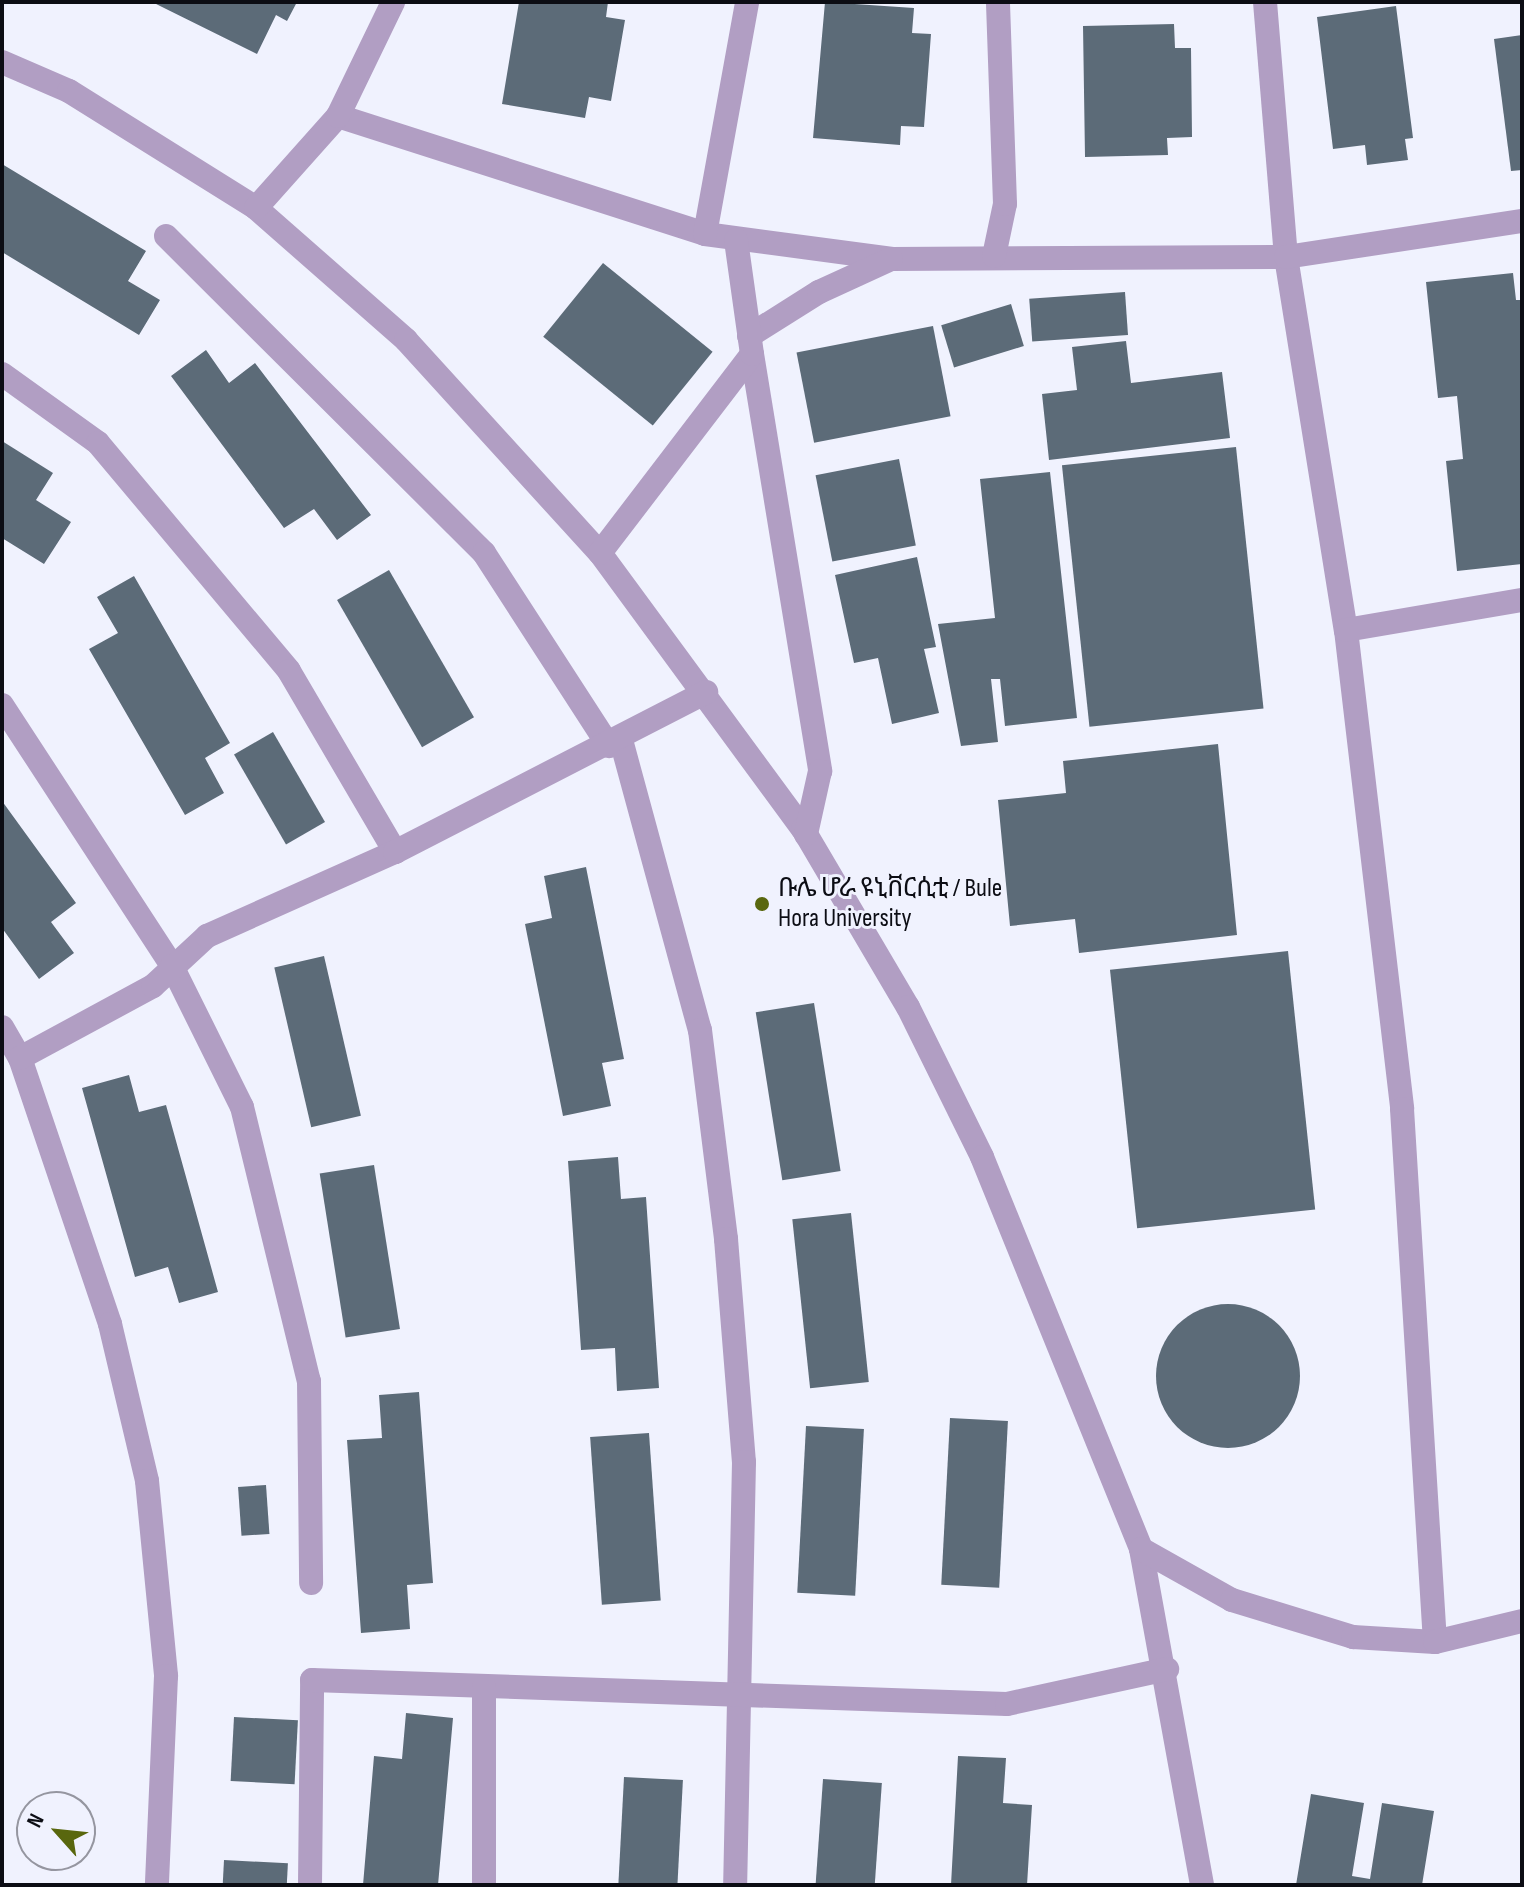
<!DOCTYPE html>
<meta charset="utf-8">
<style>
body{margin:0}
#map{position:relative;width:1524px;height:1887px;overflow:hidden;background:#f0f2fe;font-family:"Sofia Sans Condensed","Noto Sans Ethiopic",sans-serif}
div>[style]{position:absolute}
.building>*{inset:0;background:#5c6b78;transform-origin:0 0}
.round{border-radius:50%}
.minor>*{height:24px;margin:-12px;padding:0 12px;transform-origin:12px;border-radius:12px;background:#b19ec3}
.dots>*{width:22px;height:22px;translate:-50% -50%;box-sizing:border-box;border:4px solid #f0f2fe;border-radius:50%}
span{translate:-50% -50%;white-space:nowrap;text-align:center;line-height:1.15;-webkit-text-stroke:6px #f0f2fe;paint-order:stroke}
.poi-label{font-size:26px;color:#0c0d14}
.left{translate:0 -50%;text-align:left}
.frame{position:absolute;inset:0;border:4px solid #0c0d14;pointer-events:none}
.north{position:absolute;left:16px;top:1791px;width:80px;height:80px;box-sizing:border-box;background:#f0f2fe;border:2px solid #9596a0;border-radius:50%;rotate:297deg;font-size:22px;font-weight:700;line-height:32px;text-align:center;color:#0c0d14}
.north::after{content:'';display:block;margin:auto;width:28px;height:36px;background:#59670e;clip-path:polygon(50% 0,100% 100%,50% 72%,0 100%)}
</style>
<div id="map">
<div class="building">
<i style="clip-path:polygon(152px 2px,297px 2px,287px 21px,276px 15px,257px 54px)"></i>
<i style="clip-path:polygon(519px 2px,608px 2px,606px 17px,625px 20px,611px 101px,589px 97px,585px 118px,502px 104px)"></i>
<i style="clip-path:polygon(825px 2px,914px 8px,912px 33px,931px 34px,924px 127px,901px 126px,900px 145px,813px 138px)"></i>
<i style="clip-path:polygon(1396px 6px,1413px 138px,1405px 139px,1408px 160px,1367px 165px,1365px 145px,1333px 149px,1317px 17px)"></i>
<i style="clip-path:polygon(1174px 24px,1175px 48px,1191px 48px,1192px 137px,1167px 138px,1168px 155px,1085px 157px,1083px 26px)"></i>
<i style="clip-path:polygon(1522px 35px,1522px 170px,1511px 171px,1494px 39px)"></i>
<i style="clip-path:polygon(2px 164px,146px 251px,128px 281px,160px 300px,139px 335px,2px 252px)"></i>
<i style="left:603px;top:263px;width:141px;height:95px;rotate:39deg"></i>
<i style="clip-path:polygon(1513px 273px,1516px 300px,1522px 300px,1522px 564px,1457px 571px,1446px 461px,1463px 459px,1457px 396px,1438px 398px,1426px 282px)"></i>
<i style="left:1125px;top:292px;width:43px;height:96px;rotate:86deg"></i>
<i style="left:1011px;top:304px;width:44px;height:73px;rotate:73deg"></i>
<i style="left:933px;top:326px;width:92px;height:139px;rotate:79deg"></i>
<i style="clip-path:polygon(1126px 341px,1131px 383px,1222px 372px,1230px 438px,1049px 460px,1042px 394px,1077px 390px,1072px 347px)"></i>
<i style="clip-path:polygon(206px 350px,229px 383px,255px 363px,371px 515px,337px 540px,314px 509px,284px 528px,171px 376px)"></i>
<i style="clip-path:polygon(2px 441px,53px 473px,36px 500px,71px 522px,44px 564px,2px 538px)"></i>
<i style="left:1236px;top:447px;width:263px;height:175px;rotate:84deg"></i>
<i style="left:899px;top:459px;width:88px;height:85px;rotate:79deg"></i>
<i style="clip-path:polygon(1050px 472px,1077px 718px,1005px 726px,1000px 679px,991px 679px,998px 742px,961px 746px,938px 624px,995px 618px,980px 479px)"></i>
<i style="clip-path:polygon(917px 557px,936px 647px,924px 649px,939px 713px,892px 724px,878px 658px,854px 663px,835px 575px)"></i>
<i style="left:389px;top:570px;width:170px;height:60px;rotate:60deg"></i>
<i style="clip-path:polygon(134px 576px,230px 743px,205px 758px,224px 793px,185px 815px,89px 649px,118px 633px,97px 597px)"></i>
<i style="left:273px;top:732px;width:104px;height:45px;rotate:60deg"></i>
<i style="clip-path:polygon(1218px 744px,1237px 935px,1079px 953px,1075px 919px,1010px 926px,998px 800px,1066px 793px,1063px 761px)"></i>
<i style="clip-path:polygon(2px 801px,76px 903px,51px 922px,74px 953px,39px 979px,2px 928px)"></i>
<i style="clip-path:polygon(586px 867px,624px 1059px,602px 1063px,611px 1106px,563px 1116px,525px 924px,552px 918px,544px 876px)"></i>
<i style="left:1288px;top:951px;width:260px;height:179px;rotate:84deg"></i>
<i style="left:324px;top:956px;width:164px;height:51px;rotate:77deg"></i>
<i style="left:814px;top:1003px;width:170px;height:59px;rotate:81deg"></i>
<i style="clip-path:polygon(129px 1075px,139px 1112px,166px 1105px,218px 1292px,179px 1303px,168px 1267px,135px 1277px,82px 1088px)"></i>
<i style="clip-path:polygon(618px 1157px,621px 1199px,646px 1197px,659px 1388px,617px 1391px,615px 1348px,581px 1350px,568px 1161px)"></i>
<i style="left:374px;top:1165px;width:166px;height:55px;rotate:81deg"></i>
<i style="left:851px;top:1213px;width:170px;height:59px;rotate:84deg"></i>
<i class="round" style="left:1156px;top:1304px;width:144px;height:144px"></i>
<i style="clip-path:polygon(419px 1392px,433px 1583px,407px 1585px,410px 1629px,361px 1633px,347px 1440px,382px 1438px,379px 1395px)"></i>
<i style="left:950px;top:1418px;width:58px;height:167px;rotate:3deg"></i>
<i style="left:806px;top:1426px;width:58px;height:167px;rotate:3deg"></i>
<i style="left:649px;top:1433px;width:168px;height:59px;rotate:86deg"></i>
<i style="left:266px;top:1485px;width:49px;height:28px;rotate:86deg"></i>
<i style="clip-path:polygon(406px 1713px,453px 1718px,438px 1885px,363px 1885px,374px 1756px,402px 1759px)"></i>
<i style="left:234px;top:1717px;width:64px;height:64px;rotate:3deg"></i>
<i style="clip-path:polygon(958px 1756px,1006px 1758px,1003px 1803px,1032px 1805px,1027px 1885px,951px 1885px)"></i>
<i style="left:624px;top:1777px;width:59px;height:108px;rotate:3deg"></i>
<i style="left:823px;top:1779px;width:59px;height:106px;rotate:4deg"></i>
<i style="clip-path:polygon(1311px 1794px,1364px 1803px,1352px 1876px,1370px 1879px,1382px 1803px,1434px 1811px,1422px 1885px,1296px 1885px)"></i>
<i style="left:224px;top:1860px;width:64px;height:25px;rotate:3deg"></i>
</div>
<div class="minor">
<i style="left:1265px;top:2px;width:256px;rotate:85.3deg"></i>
<i style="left:1286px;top:257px;width:378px;rotate:80.9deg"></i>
<i style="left:1346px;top:630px;width:482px;rotate:83.3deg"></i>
<i style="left:1402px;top:1109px;width:534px;rotate:86.46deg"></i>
<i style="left:2px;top:62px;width:73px;rotate:23.4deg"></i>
<i style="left:69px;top:91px;width:221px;rotate:32deg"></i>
<i style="left:256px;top:208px;width:200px;rotate:41.3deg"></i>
<i style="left:406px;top:340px;width:288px;rotate:47.7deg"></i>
<i style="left:600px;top:553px;width:343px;rotate:53.7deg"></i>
<i style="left:803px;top:829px;width:207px;rotate:59.5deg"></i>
<i style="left:908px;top:1007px;width:167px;rotate:63.7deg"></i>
<i style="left:982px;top:1157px;width:423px;rotate:67.9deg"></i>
<i style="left:1141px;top:1549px;width:341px;rotate:79.7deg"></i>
<i style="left:338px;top:116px;width:386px;rotate:17.8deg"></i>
<i style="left:705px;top:234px;width:189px;rotate:7.6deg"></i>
<i style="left:892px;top:259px;width:394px;rotate:-0.3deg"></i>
<i style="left:1286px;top:257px;width:239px;rotate:-8.7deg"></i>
<i style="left:256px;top:208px;width:123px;rotate:-48.3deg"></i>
<i style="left:338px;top:116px;width:127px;rotate:-64.2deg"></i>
<i style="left:705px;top:234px;width:236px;rotate:-79.7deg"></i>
<i style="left:166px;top:236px;width:449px;rotate:44.9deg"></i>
<i style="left:484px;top:553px;width:230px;rotate:57.1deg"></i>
<i style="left:994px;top:256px;width:53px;rotate:-78.1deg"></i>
<i style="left:1005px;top:204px;width:202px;rotate:-92deg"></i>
<i style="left:749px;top:336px;width:83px;rotate:-32.2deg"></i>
<i style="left:819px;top:292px;width:79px;rotate:-24.6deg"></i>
<i style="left:752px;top:354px;width:423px;rotate:80.7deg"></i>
<i style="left:820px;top:771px;width:65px;rotate:102.5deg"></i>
<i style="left:2px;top:374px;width:118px;rotate:35.7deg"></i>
<i style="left:98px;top:443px;width:297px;rotate:50deg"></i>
<i style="left:289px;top:671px;width:210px;rotate:59.6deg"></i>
<i style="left:600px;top:553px;width:250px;rotate:-52.6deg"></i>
<i style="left:752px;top:354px;width:115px;rotate:-98deg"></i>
<i style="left:1346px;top:630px;width:179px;rotate:-9.7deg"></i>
<i style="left:2px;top:705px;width:311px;rotate:56.9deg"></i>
<i style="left:172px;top:966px;width:157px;rotate:63.6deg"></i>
<i style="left:242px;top:1107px;width:282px;rotate:76.3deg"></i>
<i style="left:309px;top:1381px;width:202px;rotate:89.4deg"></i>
<i style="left:621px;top:740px;width:301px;rotate:74.8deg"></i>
<i style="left:700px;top:1030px;width:211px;rotate:82.9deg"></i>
<i style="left:726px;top:1239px;width:224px;rotate:85.4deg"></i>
<i style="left:744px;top:1462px;width:423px;rotate:91.2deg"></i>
<i style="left:2px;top:1027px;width:36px;rotate:60deg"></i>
<i style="left:20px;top:1058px;width:281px;rotate:71.3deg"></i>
<i style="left:110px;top:1324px;width:161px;rotate:76.7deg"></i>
<i style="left:147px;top:1481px;width:196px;rotate:84.4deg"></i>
<i style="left:166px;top:1676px;width:209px;rotate:92.5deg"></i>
<i style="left:20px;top:1058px;width:151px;rotate:-28.4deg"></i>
<i style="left:153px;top:986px;width:74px;rotate:-42.8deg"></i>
<i style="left:207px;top:936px;width:206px;rotate:-24.1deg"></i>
<i style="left:395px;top:852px;width:350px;rotate:-27.2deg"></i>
<i style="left:1141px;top:1549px;width:104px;rotate:29.3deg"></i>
<i style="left:1232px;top:1600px;width:127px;rotate:17deg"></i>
<i style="left:1353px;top:1637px;width:82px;rotate:3.5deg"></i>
<i style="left:1435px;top:1642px;width:89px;rotate:-13.6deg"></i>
<i style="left:310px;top:1885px;width:205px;rotate:-89.4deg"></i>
<i style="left:312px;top:1680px;width:695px;rotate:1.98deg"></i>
<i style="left:1007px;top:1704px;width:164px;rotate:-12.3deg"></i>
<i style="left:484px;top:1885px;width:198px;rotate:-90deg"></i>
</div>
<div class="dots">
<i style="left:762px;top:904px;background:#59670e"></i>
</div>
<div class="poi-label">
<span class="left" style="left:778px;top:904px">ቡሌ ሆራ ዩኒቨርሲቲ / Bule<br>Hora University</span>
</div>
<div class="frame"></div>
<div class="north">N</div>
</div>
